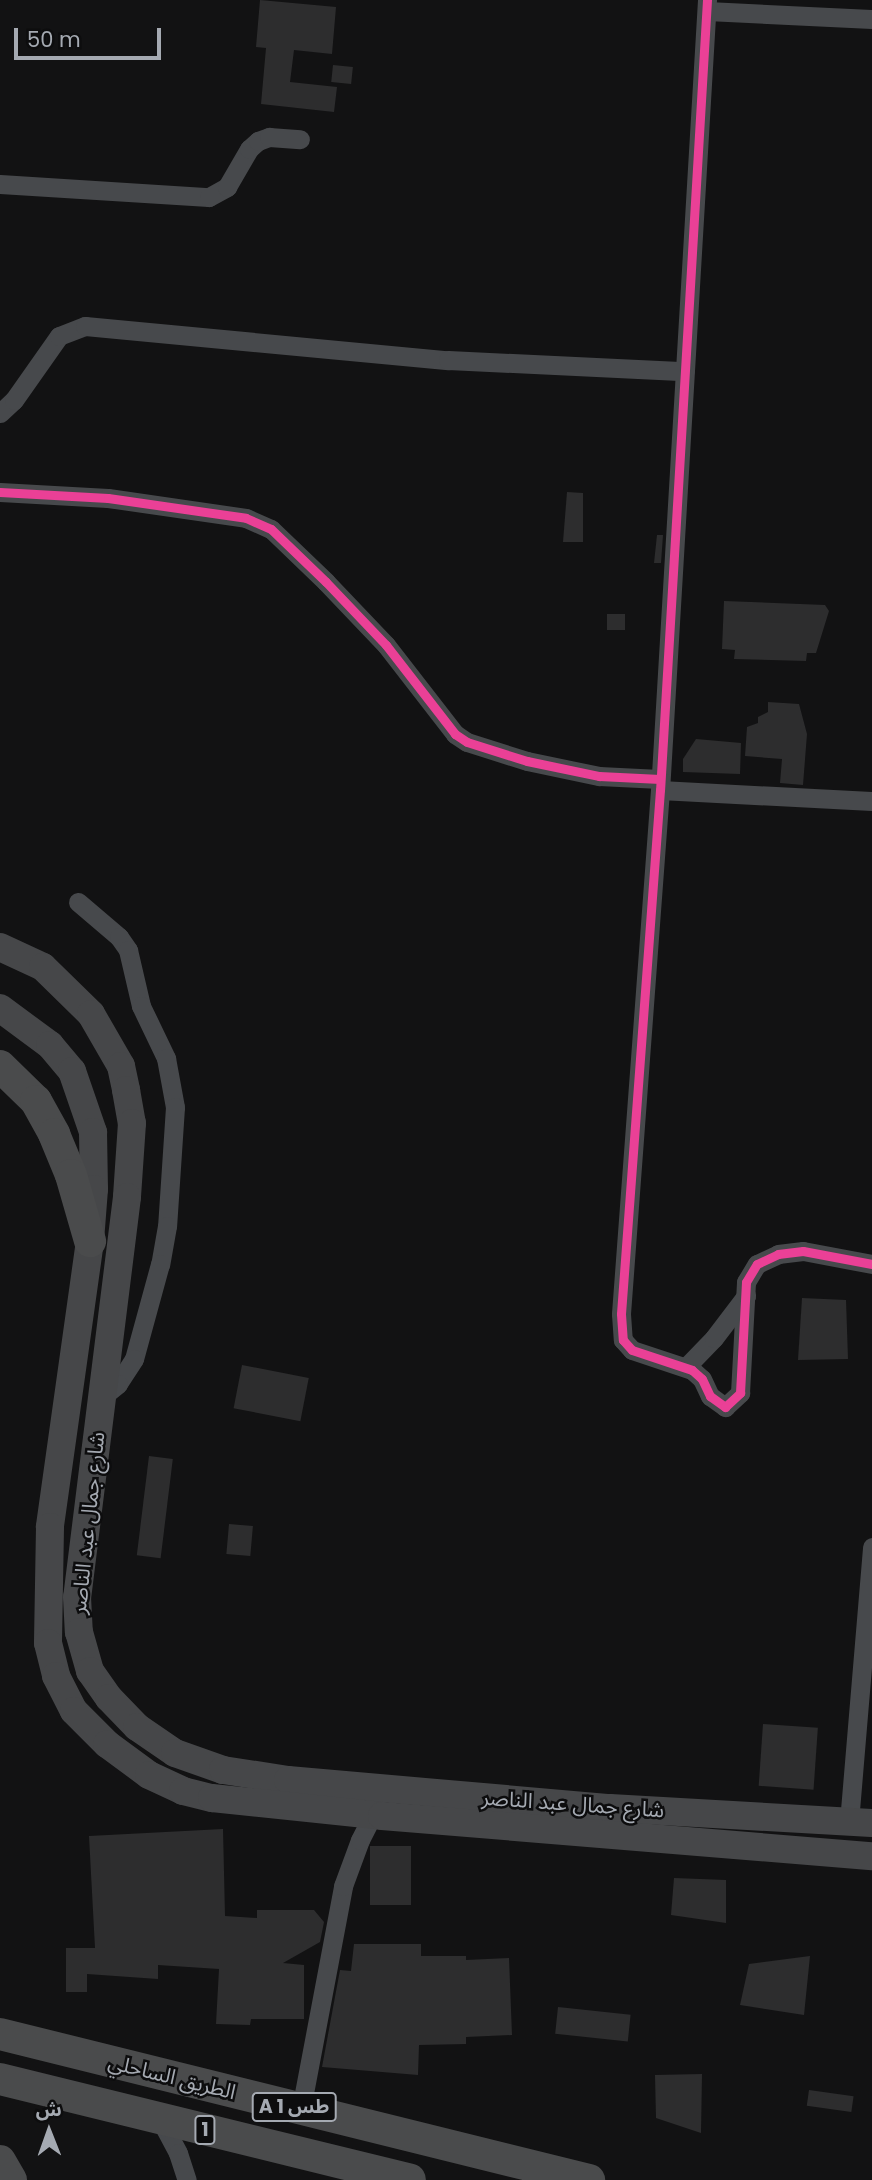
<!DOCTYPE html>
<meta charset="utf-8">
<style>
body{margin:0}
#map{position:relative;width:872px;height:2180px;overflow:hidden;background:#121213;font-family:Poppins,"Noto Sans Arabic",sans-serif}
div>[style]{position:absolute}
.building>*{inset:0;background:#2d2d2e;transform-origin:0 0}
.minor>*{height:19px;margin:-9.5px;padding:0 9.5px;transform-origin:9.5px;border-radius:9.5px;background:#47494c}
.secondary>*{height:28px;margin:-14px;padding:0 14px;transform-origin:14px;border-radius:14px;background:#464749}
.trunk>*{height:32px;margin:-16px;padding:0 16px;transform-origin:16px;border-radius:16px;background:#4a4b4c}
.cycleway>*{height:9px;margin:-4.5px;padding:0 4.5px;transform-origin:4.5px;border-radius:4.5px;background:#ea4096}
span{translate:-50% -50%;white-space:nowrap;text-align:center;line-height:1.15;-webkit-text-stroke:5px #0d0d0e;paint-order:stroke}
.shield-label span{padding:2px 5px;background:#0d0d0e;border:2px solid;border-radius:5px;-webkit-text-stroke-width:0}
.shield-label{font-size:19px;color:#a5aab2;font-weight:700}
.street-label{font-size:21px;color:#a5aab2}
.north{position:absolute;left:14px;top:2096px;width:70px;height:70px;-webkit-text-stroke:5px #0d0d0e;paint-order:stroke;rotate:359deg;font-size:19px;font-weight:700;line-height:28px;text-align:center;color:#a5aab2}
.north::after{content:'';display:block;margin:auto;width:24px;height:32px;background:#a5aab2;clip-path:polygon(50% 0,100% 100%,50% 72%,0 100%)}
.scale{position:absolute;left:14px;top:28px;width:147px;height:32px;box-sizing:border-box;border:4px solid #a5aab2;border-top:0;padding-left:9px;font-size:21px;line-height:24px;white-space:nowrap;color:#a5aab2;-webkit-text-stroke:5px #0d0d0e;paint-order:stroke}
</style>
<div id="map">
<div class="building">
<i style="clip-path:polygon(260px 0,336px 7px,332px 54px,294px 50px,290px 82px,337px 87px,334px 112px,261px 104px,266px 48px,256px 47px)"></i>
<i style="left:333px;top:65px;width:20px;height:17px;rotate:6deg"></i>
<i style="clip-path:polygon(567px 492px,583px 493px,583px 542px,563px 542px)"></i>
<i style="clip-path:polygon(657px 535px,663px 535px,661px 563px,654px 563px)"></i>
<i style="clip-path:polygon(724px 601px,825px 605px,829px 611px,816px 653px,807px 653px,806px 661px,734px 659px,735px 650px,722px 649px)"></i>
<i style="left:607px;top:614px;width:18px;height:16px"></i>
<i style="clip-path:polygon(768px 702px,799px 704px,807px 734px,803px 785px,780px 783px,782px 759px,745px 756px,747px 727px,758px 723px,758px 717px,768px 712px)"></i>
<i style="clip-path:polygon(696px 739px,741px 743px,740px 774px,683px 772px,683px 759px)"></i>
<i style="clip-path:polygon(802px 1298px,846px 1300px,848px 1359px,798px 1360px)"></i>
<i style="left:242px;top:1365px;width:68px;height:44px;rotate:11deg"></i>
<i style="left:149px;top:1456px;width:24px;height:100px;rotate:7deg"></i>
<i style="left:229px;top:1524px;width:24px;height:30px;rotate:5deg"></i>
<i style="left:763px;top:1724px;width:55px;height:62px;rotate:4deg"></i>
<i style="clip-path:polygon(223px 1829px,225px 1916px,257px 1918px,257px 1910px,314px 1910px,324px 1922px,320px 1942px,283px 1963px,304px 1965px,304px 2019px,251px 2019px,250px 2025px,216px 2024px,219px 1969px,158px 1965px,158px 1979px,87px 1974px,87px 1992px,66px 1992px,66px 1948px,95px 1948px,89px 1836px)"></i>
<i style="left:411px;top:1846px;width:59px;height:41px;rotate:90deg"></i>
<i style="clip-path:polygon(674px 1878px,726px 1880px,726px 1923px,671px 1915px)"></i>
<i style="clip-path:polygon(354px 1944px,421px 1944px,421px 1956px,466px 1956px,466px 1960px,509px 1958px,512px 2035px,466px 2037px,466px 2044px,419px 2045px,418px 2075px,322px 2067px,340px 1970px,351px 1971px)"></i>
<i style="clip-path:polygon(810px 1956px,804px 2015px,740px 2005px,749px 1964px)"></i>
<i style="left:558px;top:2007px;width:73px;height:27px;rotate:6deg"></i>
<i style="clip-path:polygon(702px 2074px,701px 2133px,656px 2118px,655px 2075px)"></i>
<i style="left:809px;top:2090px;width:45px;height:16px;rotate:8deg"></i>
</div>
<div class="minor">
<i style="left:707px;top:0;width:791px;rotate:93.4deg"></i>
<i style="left:660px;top:790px;width:525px;rotate:94.26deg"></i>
<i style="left:621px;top:1314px;width:26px;rotate:86deg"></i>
<i style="left:623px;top:1340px;width:13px;rotate:48deg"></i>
<i style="left:632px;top:1350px;width:63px;rotate:18.4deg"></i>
<i style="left:692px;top:1370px;width:13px;rotate:42deg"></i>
<i style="left:702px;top:1379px;width:19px;rotate:65deg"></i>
<i style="left:710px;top:1396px;width:19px;rotate:36deg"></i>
<i style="left:725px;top:1407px;width:21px;rotate:-43deg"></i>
<i style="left:740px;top:1393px;width:111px;rotate:-86.9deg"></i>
<i style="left:746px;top:1282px;width:21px;rotate:-59deg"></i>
<i style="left:757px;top:1264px;width:23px;rotate:-25deg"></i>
<i style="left:778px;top:1254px;width:25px;rotate:-7deg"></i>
<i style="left:803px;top:1251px;width:70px;rotate:10.7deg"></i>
<i style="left:707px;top:11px;width:165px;rotate:2.8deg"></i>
<i style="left:0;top:184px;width:209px;rotate:3.6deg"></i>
<i style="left:209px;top:197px;width:21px;rotate:-29deg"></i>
<i style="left:227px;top:187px;width:44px;rotate:-59.9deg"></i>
<i style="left:249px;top:149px;width:12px;rotate:-42deg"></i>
<i style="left:258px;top:141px;width:12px;rotate:-20deg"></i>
<i style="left:269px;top:137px;width:31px;rotate:4deg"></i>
<i style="left:0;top:413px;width:19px;rotate:-43deg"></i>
<i style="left:14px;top:400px;width:78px;rotate:-54.9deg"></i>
<i style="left:59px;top:336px;width:28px;rotate:-21deg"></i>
<i style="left:85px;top:326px;width:365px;rotate:5.4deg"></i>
<i style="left:448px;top:360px;width:237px;rotate:2.7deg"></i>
<i style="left:0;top:492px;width:108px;rotate:3.2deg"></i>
<i style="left:108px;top:498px;width:139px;rotate:8.2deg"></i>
<i style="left:246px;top:518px;width:27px;rotate:24deg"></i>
<i style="left:271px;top:529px;width:76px;rotate:43.9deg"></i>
<i style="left:326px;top:582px;width:87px;rotate:46.4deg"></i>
<i style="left:386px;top:645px;width:113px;rotate:52.2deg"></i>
<i style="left:455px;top:734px;width:14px;rotate:34deg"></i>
<i style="left:467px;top:742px;width:63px;rotate:17.6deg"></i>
<i style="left:527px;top:761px;width:74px;rotate:11.8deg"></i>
<i style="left:599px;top:776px;width:61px;rotate:2.8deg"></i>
<i style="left:660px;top:790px;width:212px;rotate:3deg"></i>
<i style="left:78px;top:902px;width:54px;rotate:40.5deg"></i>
<i style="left:119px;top:937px;width:16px;rotate:55deg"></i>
<i style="left:128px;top:950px;width:57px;rotate:76.9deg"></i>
<i style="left:141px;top:1006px;width:58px;rotate:64.3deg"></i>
<i style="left:166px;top:1058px;width:50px;rotate:79.6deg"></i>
<i style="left:175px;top:1107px;width:119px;rotate:93.8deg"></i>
<i style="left:167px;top:1226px;width:39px;rotate:100deg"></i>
<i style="left:160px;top:1264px;width:98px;rotate:105.3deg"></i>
<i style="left:134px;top:1359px;width:30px;rotate:123deg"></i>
<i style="left:118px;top:1384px;width:22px;rotate:141deg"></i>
<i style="left:686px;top:1367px;width:40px;rotate:-46deg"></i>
<i style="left:714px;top:1338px;width:53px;rotate:-52.7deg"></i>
<i style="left:849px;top:1822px;width:276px;rotate:-85.2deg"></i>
<i style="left:301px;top:2109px;width:227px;rotate:-79.3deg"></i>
<i style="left:343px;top:1886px;width:49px;rotate:-69.7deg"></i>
<i style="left:360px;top:1840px;width:37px;rotate:-63deg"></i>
<i style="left:160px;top:2119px;width:38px;rotate:62deg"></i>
<i style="left:178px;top:2153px;width:28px;rotate:72deg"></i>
</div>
<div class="secondary">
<i style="left:0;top:947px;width:47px;rotate:24.9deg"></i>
<i style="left:43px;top:967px;width:67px;rotate:44.4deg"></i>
<i style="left:91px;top:1014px;width:60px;rotate:60deg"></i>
<i style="left:121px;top:1066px;width:25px;rotate:78deg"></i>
<i style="left:126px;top:1090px;width:34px;rotate:80deg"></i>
<i style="left:132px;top:1123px;width:74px;rotate:93.9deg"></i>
<i style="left:127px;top:1197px;width:403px;rotate:97.1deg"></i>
<i style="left:77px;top:1597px;width:35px;rotate:87deg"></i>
<i style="left:79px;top:1632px;width:41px;rotate:74.2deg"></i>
<i style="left:90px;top:1671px;width:33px;rotate:55deg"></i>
<i style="left:109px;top:1698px;width:40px;rotate:46deg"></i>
<i style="left:137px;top:1727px;width:46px;rotate:34.4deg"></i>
<i style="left:175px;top:1753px;width:51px;rotate:19.5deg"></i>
<i style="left:223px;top:1770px;width:66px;rotate:8.7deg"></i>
<i style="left:288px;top:1780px;width:323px;rotate:5deg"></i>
<i style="left:610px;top:1808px;width:262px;rotate:3.3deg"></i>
<i style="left:0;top:1008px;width:62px;rotate:36.5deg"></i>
<i style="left:50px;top:1045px;width:34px;rotate:50deg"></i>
<i style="left:72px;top:1071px;width:65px;rotate:71deg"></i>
<i style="left:93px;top:1132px;width:57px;rotate:89deg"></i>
<i style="left:94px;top:1189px;width:52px;rotate:94.4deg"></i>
<i style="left:90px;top:1241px;width:289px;rotate:98deg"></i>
<i style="left:50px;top:1527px;width:116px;rotate:91deg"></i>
<i style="left:48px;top:1643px;width:34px;rotate:76deg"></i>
<i style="left:56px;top:1676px;width:39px;rotate:63deg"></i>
<i style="left:74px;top:1711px;width:47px;rotate:45deg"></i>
<i style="left:107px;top:1744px;width:52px;rotate:36.4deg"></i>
<i style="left:149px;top:1775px;width:38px;rotate:25deg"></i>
<i style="left:183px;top:1791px;width:30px;rotate:14deg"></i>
<i style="left:212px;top:1798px;width:171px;rotate:6deg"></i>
<i style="left:382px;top:1816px;width:492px;rotate:4.7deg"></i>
</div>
<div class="trunk">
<i style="left:0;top:1066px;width:50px;rotate:44.2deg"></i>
<i style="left:36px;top:1101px;width:38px;rotate:61deg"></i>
<i style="left:54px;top:1134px;width:44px;rotate:67.5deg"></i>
<i style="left:71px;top:1175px;width:69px;rotate:73.9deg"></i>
<i style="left:0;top:2034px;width:607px;rotate:13.92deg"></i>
<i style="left:0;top:2079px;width:422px;rotate:13.8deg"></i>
<i style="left:0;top:2161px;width:22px;rotate:60deg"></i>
</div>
<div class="cycleway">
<i style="left:707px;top:0;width:791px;rotate:93.4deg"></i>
<i style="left:660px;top:790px;width:525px;rotate:94.26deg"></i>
<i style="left:621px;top:1314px;width:26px;rotate:86deg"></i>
<i style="left:623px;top:1340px;width:13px;rotate:48deg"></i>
<i style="left:632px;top:1350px;width:63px;rotate:18.4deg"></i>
<i style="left:692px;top:1370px;width:13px;rotate:42deg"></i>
<i style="left:702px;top:1379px;width:19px;rotate:65deg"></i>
<i style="left:710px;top:1396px;width:19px;rotate:36deg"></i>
<i style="left:725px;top:1407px;width:21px;rotate:-43deg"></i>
<i style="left:740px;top:1393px;width:111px;rotate:-86.9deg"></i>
<i style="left:746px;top:1282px;width:21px;rotate:-59deg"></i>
<i style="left:757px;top:1264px;width:23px;rotate:-25deg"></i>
<i style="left:778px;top:1254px;width:25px;rotate:-7deg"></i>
<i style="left:803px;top:1251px;width:70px;rotate:10.7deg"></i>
<i style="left:0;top:492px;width:108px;rotate:3.2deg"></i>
<i style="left:108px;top:498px;width:139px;rotate:8.2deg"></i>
<i style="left:246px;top:518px;width:27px;rotate:24deg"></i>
<i style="left:271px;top:529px;width:76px;rotate:43.9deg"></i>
<i style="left:326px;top:582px;width:87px;rotate:46.4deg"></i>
<i style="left:386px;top:645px;width:113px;rotate:52.2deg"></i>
<i style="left:455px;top:734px;width:14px;rotate:34deg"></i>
<i style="left:467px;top:742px;width:63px;rotate:17.6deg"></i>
<i style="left:527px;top:761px;width:74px;rotate:11.8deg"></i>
<i style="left:599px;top:776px;width:61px;rotate:2.8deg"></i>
</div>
<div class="shield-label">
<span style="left:294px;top:2107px">A 1 طس</span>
<span style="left:205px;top:2130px">1</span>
</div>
<div class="street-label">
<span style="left:88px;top:1523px;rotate:-84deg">شارع جمال عبد الناصر</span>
<span style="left:573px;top:1804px;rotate:4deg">شارع جمال عبد الناصر</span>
<span style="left:172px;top:2077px;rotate:14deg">الطريق الساحلي</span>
</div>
<div class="north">ش</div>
<div class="scale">50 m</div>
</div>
